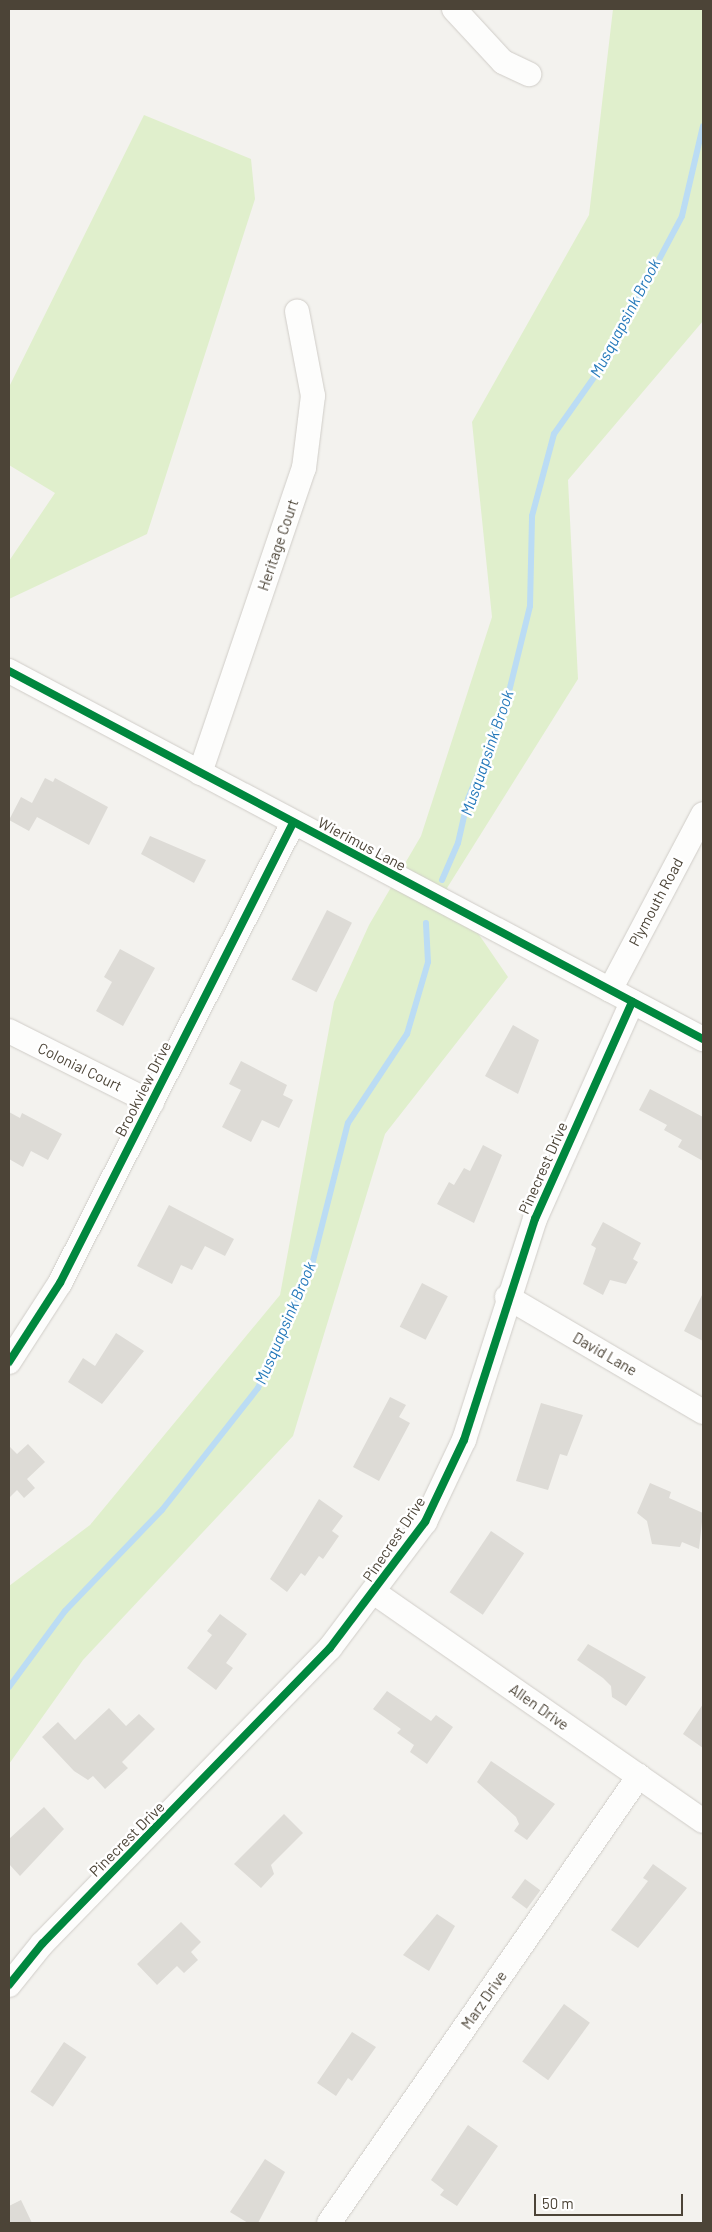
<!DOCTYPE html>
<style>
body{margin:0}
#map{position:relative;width:712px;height:2232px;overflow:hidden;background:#f3f2ee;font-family:Barlow,sans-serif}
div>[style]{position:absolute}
.green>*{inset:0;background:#e0efcc}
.stream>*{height:6px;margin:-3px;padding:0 3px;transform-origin:3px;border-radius:3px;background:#bbdcf4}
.building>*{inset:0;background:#dddbd6;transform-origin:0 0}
.roads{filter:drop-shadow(0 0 1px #d0cdc8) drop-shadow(0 0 1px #d0cdc8)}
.minor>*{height:24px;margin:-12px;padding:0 12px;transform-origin:12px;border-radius:12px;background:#fdfdfc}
.cycleway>*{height:8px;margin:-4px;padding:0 4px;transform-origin:4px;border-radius:4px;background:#00873e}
span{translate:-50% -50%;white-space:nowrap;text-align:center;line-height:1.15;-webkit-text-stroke:5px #fff;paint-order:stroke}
.street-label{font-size:15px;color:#4c4437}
.water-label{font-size:16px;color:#2478ba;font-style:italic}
.frame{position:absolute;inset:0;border:10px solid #4c4437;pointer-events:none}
.scale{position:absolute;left:534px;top:2194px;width:149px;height:22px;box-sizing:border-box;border:2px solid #4c4437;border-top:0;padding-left:6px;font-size:15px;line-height:18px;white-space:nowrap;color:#4c4437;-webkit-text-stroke:4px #fff;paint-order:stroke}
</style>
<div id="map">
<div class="green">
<i style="clip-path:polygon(613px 9px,703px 9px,703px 321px,568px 480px,578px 679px,447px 888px,508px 977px,385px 1134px,293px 1436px,83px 1660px,9px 1764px,9px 1586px,90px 1525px,280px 1295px,334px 1002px,369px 925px,421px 836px,492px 617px,472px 422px,589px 215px)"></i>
<i style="clip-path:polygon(144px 115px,251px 159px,255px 199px,147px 534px,9px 599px,9px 561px,55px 493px,9px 465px,9px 387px)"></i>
</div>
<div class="stream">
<i style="left:442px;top:880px;width:40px;rotate:-66.6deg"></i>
<i style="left:458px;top:843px;width:45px;rotate:-77.2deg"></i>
<i style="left:468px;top:799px;width:98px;rotate:-67.9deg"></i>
<i style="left:505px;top:708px;width:105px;rotate:-76.2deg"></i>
<i style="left:530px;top:606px;width:90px;rotate:-88.7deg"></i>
<i style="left:532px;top:516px;width:85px;rotate:-75deg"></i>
<i style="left:554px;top:434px;width:87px;rotate:-54.8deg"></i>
<i style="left:604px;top:363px;width:166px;rotate:-62deg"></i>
<i style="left:682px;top:216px;width:92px;rotate:-76.9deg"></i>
<i style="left:9px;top:1687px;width:94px;rotate:-53.6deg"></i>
<i style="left:65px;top:1611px;width:140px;rotate:-46.2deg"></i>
<i style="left:162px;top:1510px;width:155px;rotate:-51.8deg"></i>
<i style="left:258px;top:1388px;width:138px;rotate:-66.6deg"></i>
<i style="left:313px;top:1261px;width:142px;rotate:-75.8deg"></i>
<i style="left:348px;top:1123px;width:107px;rotate:-56.5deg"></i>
<i style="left:407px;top:1034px;width:75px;rotate:-73.7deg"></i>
<i style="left:428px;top:962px;width:39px;rotate:-93deg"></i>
</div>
<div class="building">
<i style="clip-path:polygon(45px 778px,53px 782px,55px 778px,108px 807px,89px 845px,37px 817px,29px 831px,9px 820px,21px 797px,32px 803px)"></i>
<i style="clip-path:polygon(150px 836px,206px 860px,194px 883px,141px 854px)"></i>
<i style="left:327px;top:910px;width:28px;height:78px;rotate:27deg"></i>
<i style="clip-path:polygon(120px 949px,155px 968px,123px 1026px,96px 1011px,112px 982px,104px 977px)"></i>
<i style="clip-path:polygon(513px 1025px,539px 1040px,518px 1094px,485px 1076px)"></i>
<i style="clip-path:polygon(241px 1061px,287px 1085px,283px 1095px,293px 1100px,279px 1128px,262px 1120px,251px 1142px,222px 1127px,241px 1090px,229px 1084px)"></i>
<i style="clip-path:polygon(650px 1089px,703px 1117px,703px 1161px,678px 1147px,682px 1140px,664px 1130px,667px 1125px,639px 1110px)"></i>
<i style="clip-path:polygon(9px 1112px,20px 1118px,22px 1113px,62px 1134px,48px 1160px,31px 1151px,23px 1167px,9px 1159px)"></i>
<i style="clip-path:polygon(483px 1145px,502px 1155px,474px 1223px,437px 1204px,449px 1182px,454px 1185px,464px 1168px,470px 1171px)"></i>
<i style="clip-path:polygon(169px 1205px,234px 1239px,225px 1256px,205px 1246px,192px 1270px,181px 1265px,172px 1284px,137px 1266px)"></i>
<i style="clip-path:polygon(603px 1222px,641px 1243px,633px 1259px,638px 1262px,626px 1284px,610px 1280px,603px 1295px,583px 1284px,596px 1248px,591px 1245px)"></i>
<i style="left:422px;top:1283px;width:29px;height:49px;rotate:27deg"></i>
<i style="clip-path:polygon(703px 1293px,703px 1341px,684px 1331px)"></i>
<i style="clip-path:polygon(116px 1333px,144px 1351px,102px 1404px,68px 1382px,83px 1358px,95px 1366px)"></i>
<i style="clip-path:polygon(390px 1397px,406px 1405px,399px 1417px,410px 1423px,379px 1481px,353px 1467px)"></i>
<i style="clip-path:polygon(541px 1403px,583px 1415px,567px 1456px,560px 1454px,548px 1490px,516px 1481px)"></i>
<i style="clip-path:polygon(28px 1444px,45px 1462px,27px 1479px,35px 1488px,24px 1498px,17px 1490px,9px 1498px,9px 1446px,17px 1454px)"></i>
<i style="clip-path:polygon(650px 1483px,671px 1492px,669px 1498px,703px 1513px,699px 1549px,682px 1542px,680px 1547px,652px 1544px,647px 1521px,637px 1513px)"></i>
<i style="clip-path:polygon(319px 1499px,343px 1516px,332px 1531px,339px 1536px,323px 1559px,319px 1556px,305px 1576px,301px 1573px,287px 1592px,270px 1579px)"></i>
<i style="left:491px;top:1531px;width:40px;height:74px;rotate:34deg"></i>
<i style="clip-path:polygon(220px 1614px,247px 1634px,226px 1663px,233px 1668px,216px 1690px,187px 1668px,212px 1635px,207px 1631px)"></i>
<i style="clip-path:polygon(588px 1644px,646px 1677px,626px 1706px,612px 1697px,611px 1686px,603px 1678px,577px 1660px)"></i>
<i style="clip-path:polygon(387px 1691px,431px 1721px,436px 1715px,453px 1727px,427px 1764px,410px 1752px,414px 1745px,397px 1733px,401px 1729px,373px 1709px)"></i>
<i style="clip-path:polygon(703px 1704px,703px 1748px,683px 1734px)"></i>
<i style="clip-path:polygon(109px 1708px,126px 1726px,139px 1714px,155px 1729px,122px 1762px,128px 1768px,105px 1789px,93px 1776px,88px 1780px,74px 1771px,42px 1737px,58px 1722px,75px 1740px)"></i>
<i style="clip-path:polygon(491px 1761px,555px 1804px,527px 1840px,514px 1831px,519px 1824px,516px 1817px,477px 1782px)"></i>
<i style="clip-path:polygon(44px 1807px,64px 1829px,20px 1876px,9px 1864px,9px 1839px)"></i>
<i style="clip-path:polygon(284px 1814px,303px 1833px,271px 1865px,274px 1874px,261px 1888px,234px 1864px)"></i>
<i style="clip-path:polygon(653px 1864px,687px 1888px,638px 1948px,611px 1930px,648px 1881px,643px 1878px)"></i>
<i style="left:525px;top:1879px;width:19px;height:23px;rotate:36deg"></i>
<i style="clip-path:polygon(437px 1914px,455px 1926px,429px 1971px,403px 1955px)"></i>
<i style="clip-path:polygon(181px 1922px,201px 1942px,191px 1952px,198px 1960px,184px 1973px,177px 1966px,157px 1985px,137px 1964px)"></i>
<i style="left:564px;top:2004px;width:32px;height:71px;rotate:36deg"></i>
<i style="clip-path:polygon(352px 2032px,376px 2047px,352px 2081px,348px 2078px,336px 2096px,317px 2083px)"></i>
<i style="left:64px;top:2042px;width:27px;height:60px;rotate:34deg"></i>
<i style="clip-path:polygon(468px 2125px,498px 2146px,457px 2206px,440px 2195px,444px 2190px,431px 2180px)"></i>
<i style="clip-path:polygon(265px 2159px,285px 2172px,258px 2223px,248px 2223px,230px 2212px)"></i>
<i style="clip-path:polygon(21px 2200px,32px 2223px,9px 2223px,9px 2206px)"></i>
</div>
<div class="roads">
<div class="minor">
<i style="left:454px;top:9px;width:72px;rotate:47.2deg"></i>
<i style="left:503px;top:62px;width:29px;rotate:25deg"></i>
<i style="left:9px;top:671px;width:786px;rotate:27.94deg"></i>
<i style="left:200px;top:773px;width:322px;rotate:-71.2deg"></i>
<i style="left:304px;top:468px;width:73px;rotate:-82.9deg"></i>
<i style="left:313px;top:396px;width:86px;rotate:-100.7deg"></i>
<i style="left:610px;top:990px;width:199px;rotate:-62.1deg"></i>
<i style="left:9px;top:1031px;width:160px;rotate:26.7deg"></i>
<i style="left:507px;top:1297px;width:227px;rotate:30.4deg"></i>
<i style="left:9px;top:1362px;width:94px;rotate:-57.2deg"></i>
<i style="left:60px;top:1283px;width:516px;rotate:-63.14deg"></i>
<i style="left:375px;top:1593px;width:399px;rotate:34.8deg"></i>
<i style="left:9px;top:1985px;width:53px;rotate:-51.2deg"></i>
<i style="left:42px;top:1944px;width:413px;rotate:-45.8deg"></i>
<i style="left:330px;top:1648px;width:158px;rotate:-53deg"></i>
<i style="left:425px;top:1522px;width:91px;rotate:-64.6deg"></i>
<i style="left:464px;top:1440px;width:232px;rotate:-72.2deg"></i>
<i style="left:535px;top:1219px;width:238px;rotate:-65.9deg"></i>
<i style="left:329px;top:2223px;width:544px;rotate:-55.26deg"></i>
</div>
</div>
<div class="cycleway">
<i style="left:9px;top:671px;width:786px;rotate:27.94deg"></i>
<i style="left:9px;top:1362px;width:94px;rotate:-57.2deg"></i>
<i style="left:60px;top:1283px;width:516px;rotate:-63.14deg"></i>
<i style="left:9px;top:1985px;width:53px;rotate:-51.2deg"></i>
<i style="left:42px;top:1944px;width:413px;rotate:-45.8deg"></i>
<i style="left:330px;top:1648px;width:158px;rotate:-53deg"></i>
<i style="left:425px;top:1522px;width:91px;rotate:-64.6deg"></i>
<i style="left:464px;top:1440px;width:232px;rotate:-72.2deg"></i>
<i style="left:535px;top:1219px;width:238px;rotate:-65.9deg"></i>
</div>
<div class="street-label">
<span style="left:278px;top:545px;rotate:-71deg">Heritage Court</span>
<span style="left:362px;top:844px;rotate:28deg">Wierimus Lane</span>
<span style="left:656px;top:902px;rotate:-62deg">Plymouth Road</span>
<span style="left:80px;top:1067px;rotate:26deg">Colonial Court</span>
<span style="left:143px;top:1089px;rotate:-63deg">Brookview Drive</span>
<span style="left:543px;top:1168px;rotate:-66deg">Pinecrest Drive</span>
<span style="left:605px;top:1354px;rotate:30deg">David Lane</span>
<span style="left:394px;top:1539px;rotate:-56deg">Pinecrest Drive</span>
<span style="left:539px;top:1707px;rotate:35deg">Allen Drive</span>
<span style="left:127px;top:1839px;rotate:-45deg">Pinecrest Drive</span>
<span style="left:484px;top:2000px;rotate:-55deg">Marz Drive</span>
</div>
<div class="water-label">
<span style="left:625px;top:318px;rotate:-62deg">Musquapsink Brook</span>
<span style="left:487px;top:753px;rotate:-71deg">Musquapsink Brook</span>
<span style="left:285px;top:1323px;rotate:-67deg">Musquapsink Brook</span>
</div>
<div class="frame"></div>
<div class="scale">50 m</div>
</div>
